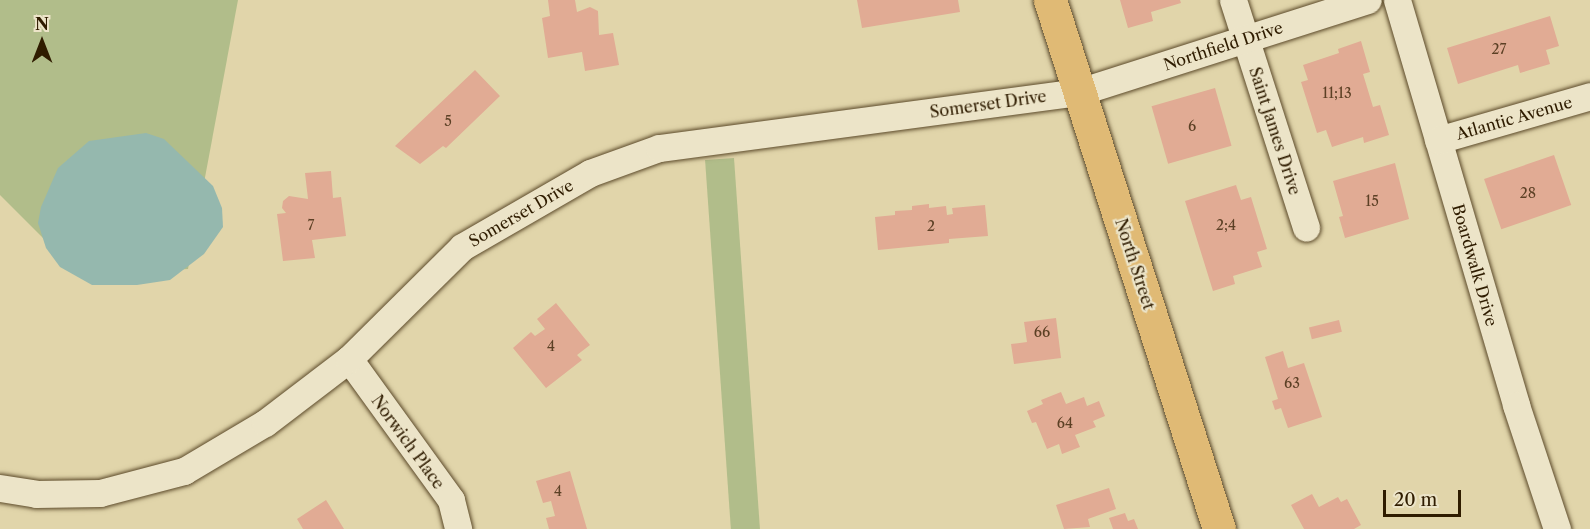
<!DOCTYPE html>
<style>
body{margin:0}
#map{position:relative;width:1590px;height:529px;overflow:hidden;background:#e1d5aa;font-family:"Libre Caslon Text",serif}
div>[style]{position:absolute}
.green>*{inset:0;background:#b1bd8a;transform-origin:0 0}
.water>*{inset:0;background:#95b8ae}
.building>*{inset:0;background:#e1ab94;transform-origin:0 0}
.roads{filter:drop-shadow(0 0 2px #5c4a2a) drop-shadow(0 0 2px #5c4a2a)}
.minor>*{height:27px;margin:-13.5px;padding:0 13.5px;transform-origin:13.5px;border-radius:13.5px;background:#ece4c8}
.major>*{height:33px;margin:-16.5px;padding:0 16.5px;transform-origin:16.5px;border-radius:16.5px;background:#e0ba75}
span{translate:-50% -50%;white-space:nowrap;text-align:center;line-height:1.15;-webkit-text-stroke:4.5px #ece4c8;paint-order:stroke}
.number-label{font-size:14px;color:#5c4025}
.number-label span{-webkit-text-stroke-width:0}
.street-label{font-size:16px;color:#2f1c00}
.north{position:absolute;left:12px;top:12px;width:60px;height:60px;-webkit-text-stroke:4px #ece4c8;paint-order:stroke;rotate:0deg;font-size:16px;font-weight:700;line-height:24px;text-align:center;color:#2f1c00}
.north::after{content:'';display:block;margin:auto;width:21px;height:27px;background:#2f1c00;clip-path:polygon(50% 0,100% 100%,50% 72%,0 100%)}
.scale{position:absolute;left:1383px;top:490px;width:78px;height:27px;box-sizing:border-box;border:3px solid #2f1c00;border-top:0;padding-left:8px;font-size:18px;line-height:21px;white-space:nowrap;color:#2f1c00;-webkit-text-stroke:4px #ece4c8;paint-order:stroke}
</style>
<div id="map">
<div class="green">
<i style="clip-path:polygon(0 0,238px 0,188px 269px,80px 275px,0 195px)"></i>
<i style="left:734px;top:158px;width:372px;height:29px;rotate:86deg"></i>
</div>
<div class="water">
<i style="clip-path:polygon(146px 133px,164px 139px,213px 186px,222px 208px,223px 227px,204px 254px,170px 280px,137px 285px,92px 285px,60px 267px,46px 248px,38px 223px,41px 207px,58px 168px,89px 141px)"></i>
</div>
<div class="building">
<i style="clip-path:polygon(548px 0,575px 0,577px 12px,590px 7px,598px 11px,599px 35px,613px 33px,619px 65px,585px 71px,582px 52px,548px 58px,542px 18px,550px 16px)"></i>
<i style="clip-path:polygon(857px 0,958px 0,960px 12px,862px 28px)"></i>
<i style="clip-path:polygon(1120px 0,1180px 0,1181px 3px,1151px 12px,1153px 21px,1128px 28px)"></i>
<i style="clip-path:polygon(1550px 16px,1559px 46px,1546px 50px,1550px 64px,1520px 73px,1518px 65px,1458px 84px,1447px 48px)"></i>
<i style="clip-path:polygon(1361px 41px,1370px 72px,1363px 74px,1373px 107px,1380px 105px,1389px 135px,1364px 143px,1363px 137px,1332px 147px,1326px 130px,1317px 133px,1301px 82px,1308px 80px,1303px 65px,1339px 53px,1338px 49px)"></i>
<i style="clip-path:polygon(475px 70px,500px 96px,446px 148px,443px 146px,420px 164px,395px 146px)"></i>
<i style="left:1215px;top:88px;width:60px;height:66px;rotate:74deg"></i>
<i style="left:1554px;top:155px;width:53px;height:74px;rotate:71deg"></i>
<i style="clip-path:polygon(1395px 163px,1409px 219px,1345px 238px,1339px 217px,1343px 216px,1333px 181px)"></i>
<i style="clip-path:polygon(331px 171px,333px 198px,341px 197px,346px 236px,312px 240px,315px 258px,283px 261px,277px 214px,286px 213px,282px 208px,283px 201px,289px 196px,308px 199px,305px 173px)"></i>
<i style="clip-path:polygon(1236px 185px,1241px 200px,1251px 197px,1267px 249px,1257px 252px,1262px 267px,1233px 276px,1235px 284px,1213px 291px,1185px 201px)"></i>
<i style="clip-path:polygon(929px 204px,929px 208px,946px 206px,947px 215px,953px 214px,952px 208px,985px 205px,988px 236px,949px 239px,949px 243px,878px 250px,875px 217px,895px 215px,895px 211px,912px 210px,912px 206px)"></i>
<i style="clip-path:polygon(556px 303px,590px 345px,577px 355px,582px 360px,546px 388px,513px 348px,531px 332px,535px 336px,545px 329px,537px 319px)"></i>
<i style="clip-path:polygon(1056px 318px,1061px 358px,1014px 364px,1011px 344px,1027px 342px,1024px 322px)"></i>
<i style="left:1339px;top:320px;width:12px;height:31px;rotate:76deg"></i>
<i style="clip-path:polygon(1283px 351px,1288px 368px,1304px 363px,1322px 417px,1288px 428px,1281px 408px,1275px 410px,1272px 401px,1278px 399px,1265px 357px)"></i>
<i style="clip-path:polygon(1061px 392px,1066px 404px,1084px 397px,1087px 406px,1099px 401px,1105px 416px,1093px 421px,1096px 427px,1075px 435px,1080px 447px,1062px 454px,1059px 444px,1047px 449px,1036px 422px,1032px 423px,1027px 411px,1043px 404px,1041px 400px)"></i>
<i style="clip-path:polygon(570px 471px,587px 529px,549px 529px,546px 518px,555px 516px,551px 501px,543px 503px,536px 481px)"></i>
<i style="clip-path:polygon(1109px 488px,1116px 509px,1088px 519px,1090px 527px,1064px 529px,1056px 505px)"></i>
<i style="clip-path:polygon(1312px 494px,1319px 507px,1338px 497px,1341px 502px,1347px 499px,1361px 525px,1354px 529px,1304px 529px,1291px 505px)"></i>
<i style="clip-path:polygon(326px 500px,344px 529px,303px 529px,297px 519px)"></i>
<i style="clip-path:polygon(1125px 513px,1128px 521px,1134px 519px,1138px 529px,1113px 529px,1109px 518px)"></i>
</div>
<div class="roads">
<div class="minor">
<i style="left:1233px;top:0;width:239px;rotate:72.2deg"></i>
<i style="left:1397px;top:0;width:422px;rotate:73.6deg"></i>
<i style="left:1516px;top:405px;width:131px;rotate:71.7deg"></i>
<i style="left:1438px;top:140px;width:158px;rotate:-16.1deg"></i>
<i style="left:349px;top:359px;width:174px;rotate:54.1deg"></i>
<i style="left:451px;top:500px;width:30px;rotate:76deg"></i>
<i style="left:0;top:488px;width:36px;rotate:9deg"></i>
<i style="left:36px;top:494px;width:64px;rotate:-0.9deg"></i>
<i style="left:100px;top:493px;width:87px;rotate:-14.7deg"></i>
<i style="left:184px;top:471px;width:94px;rotate:-30.7deg"></i>
<i style="left:265px;top:423px;width:106px;rotate:-37.3deg"></i>
<i style="left:349px;top:359px;width:159px;rotate:-44.7deg"></i>
<i style="left:462px;top:247px;width:148px;rotate:-30deg"></i>
<i style="left:590px;top:173px;width:73px;rotate:-19.9deg"></i>
<i style="left:659px;top:148px;width:424px;rotate:-7.6deg"></i>
<i style="left:1079px;top:92px;width:303px;rotate:-17.7deg"></i>
</div>
<div class="major">
<i style="left:1050px;top:0;width:555px;rotate:72.28deg"></i>
</div>
</div>
<div class="number-label">
<span style="left:1499px;top:49px">27</span>
<span style="left:1337px;top:93px">11;13</span>
<span style="left:448px;top:121px">5</span>
<span style="left:1192px;top:126px">6</span>
<span style="left:1528px;top:193px">28</span>
<span style="left:1372px;top:201px">15</span>
<span style="left:311px;top:225px">7</span>
<span style="left:1226px;top:225px">2;4</span>
<span style="left:931px;top:226px">2</span>
<span style="left:1042px;top:332px">66</span>
<span style="left:551px;top:346px">4</span>
<span style="left:1292px;top:383px">63</span>
<span style="left:1065px;top:423px">64</span>
<span style="left:558px;top:491px">4</span>
</div>
<div class="street-label">
<span style="left:1223px;top:46px;rotate:-18deg">Northfield Drive</span>
<span style="left:988px;top:104px;rotate:-8deg">Somerset Drive</span>
<span style="left:1514px;top:118px;rotate:-16deg">Atlantic Avenue</span>
<span style="left:1275px;top:131px;rotate:72deg">Saint James Drive</span>
<span style="left:521px;top:213px;rotate:-30deg">Somerset Drive</span>
<span style="left:1135px;top:264px;rotate:72deg">North Street</span>
<span style="left:1475px;top:265px;rotate:74deg">Boardwalk Drive</span>
<span style="left:408px;top:442px;rotate:54deg">Norwich Place</span>
</div>
<div class="north">N</div>
<div class="scale">20 m</div>
</div>
